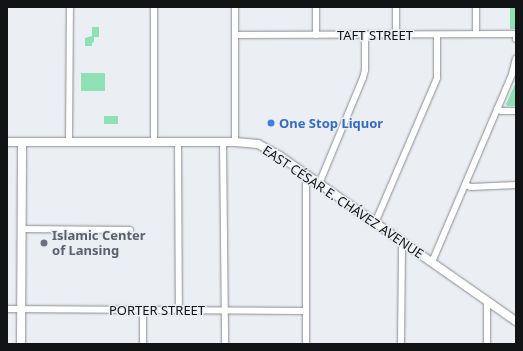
<!DOCTYPE html>
<meta charset="utf-8">
<style>
body{margin:0}
#map{position:relative;width:523px;height:351px;overflow:hidden;background:#ebeef3;font-family:"Noto Sans",sans-serif}
div>[style]{position:absolute}
.green>*{inset:0;background:#8ee0b5;transform-origin:0 0}
.roads{filter:drop-shadow(0 0 1px #8a8c92) drop-shadow(0 0 1px #8a8c92)}
.minor>*{height:6px;margin:-3px;padding:0 3px;transform-origin:3px;border-radius:3px;background:#fff}
.tertiary>*{height:8px;margin:-4px;padding:0 4px;transform-origin:4px;border-radius:4px;background:#fff}
.dots>*{width:11px;height:11px;translate:-50% -50%;box-sizing:border-box;border:2px solid #ebeef3;border-radius:50%}
span{translate:-50% -50%;white-space:nowrap;text-align:center;line-height:1.15;-webkit-text-stroke:3px #ebeef3;paint-order:stroke}
.street-label{font-size:13px;color:#121315}
.shop-label{font-size:13px;color:#366cbe;font-weight:700}
.left{translate:0 -50%;text-align:left}
.worship-label{font-size:13px;color:#5b616d;font-weight:700}
.frame{position:absolute;inset:0;border:8px solid #121315;pointer-events:none}
</style>
<div id="map">
<div class="green">
<i style="left:510px;top:7px;width:6px;height:22px"></i>
<i style="clip-path:polygon(92px 27px,99px 27px,99px 37px,94px 37px,94px 42px,92px 43px,92px 46px,85px 46px,85px 38px,92px 36px)"></i>
<i style="left:81px;top:73px;width:24px;height:18px"></i>
<i style="clip-path:polygon(516px 82px,516px 106px,507px 106px,506px 104px)"></i>
<i style="left:118px;top:116px;width:8px;height:14px;rotate:90deg"></i>
</div>
<div class="roads">
<div class="minor">
<i style="left:154px;top:7px;width:135px;rotate:90deg"></i>
<i style="left:235px;top:7px;width:135px;rotate:90deg"></i>
<i style="left:396px;top:7px;width:27px;rotate:90deg"></i>
<i style="left:476px;top:34px;width:27px;rotate:-90deg"></i>
<i style="left:235px;top:35px;width:281px;rotate:-0.2deg"></i>
<i style="left:516px;top:34px;width:5px;rotate:90deg"></i>
<i style="left:316px;top:35px;width:28px;rotate:-90deg"></i>
<i style="left:497px;top:109px;width:5px;rotate:22deg"></i>
<i style="left:502px;top:111px;width:14px"></i>
<i style="left:69px;top:142px;width:135px;rotate:-89.6deg"></i>
<i style="left:223px;top:142px;width:202px;rotate:89.4deg"></i>
<i style="left:178px;top:143px;width:168px;rotate:89.7deg"></i>
<i style="left:306px;top:174px;width:170px;rotate:90deg"></i>
<i style="left:319px;top:184px;width:115px;rotate:-67.5deg"></i>
<i style="left:363px;top:78px;width:8px;rotate:-76deg"></i>
<i style="left:365px;top:70px;width:35px;rotate:-90deg"></i>
<i style="left:465px;top:185px;width:6px;rotate:18deg"></i>
<i style="left:471px;top:187px;width:45px;rotate:-2.5deg"></i>
<i style="left:375px;top:223px;width:158px;rotate:-66.8deg"></i>
<i style="left:437px;top:78px;width:43px;rotate:-90deg"></i>
<i style="left:22px;top:229px;width:108px;rotate:0.5deg"></i>
<i style="left:432px;top:262px;width:204px;rotate:-66.9deg"></i>
<i style="left:512px;top:74px;width:16px;rotate:-76deg"></i>
<i style="left:487px;top:301px;width:43px;rotate:90deg"></i>
<i style="left:7px;top:309px;width:299px;rotate:0.4deg"></i>
<i style="left:143px;top:311px;width:33px;rotate:90deg"></i>
<i style="left:401px;top:344px;width:103px;rotate:-89.4deg"></i>
</div>
<div class="tertiary">
<i style="left:7px;top:142px;width:228px"></i>
<i style="left:235px;top:142px;width:23px;rotate:5deg"></i>
<i style="left:258px;top:144px;width:25px;rotate:29deg"></i>
<i style="left:280px;top:156px;width:288px;rotate:35deg"></i>
<i style="left:21px;top:344px;width:202px;rotate:-89.7deg"></i>
</div>
</div>
<div class="dots">
<i style="left:271px;top:123px;background:#3f7fe0"></i>
<i style="left:44px;top:243px;background:#6b7280"></i>
</div>
<div class="street-label">
<span style="left:375px;top:35px">TAFT STREET</span>
<span style="left:343px;top:202px;rotate:34deg">EAST CÉSAR E. CHÁVEZ AVENUE</span>
<span style="left:157px;top:310px">PORTER STREET</span>
</div>
<div class="shop-label">
<span class="left" style="left:279px;top:123px">One Stop Liquor</span>
</div>
<div class="worship-label">
<span class="left" style="left:52px;top:243px">Islamic Center<br>of Lansing</span>
</div>
<div class="frame"></div>
</div>
